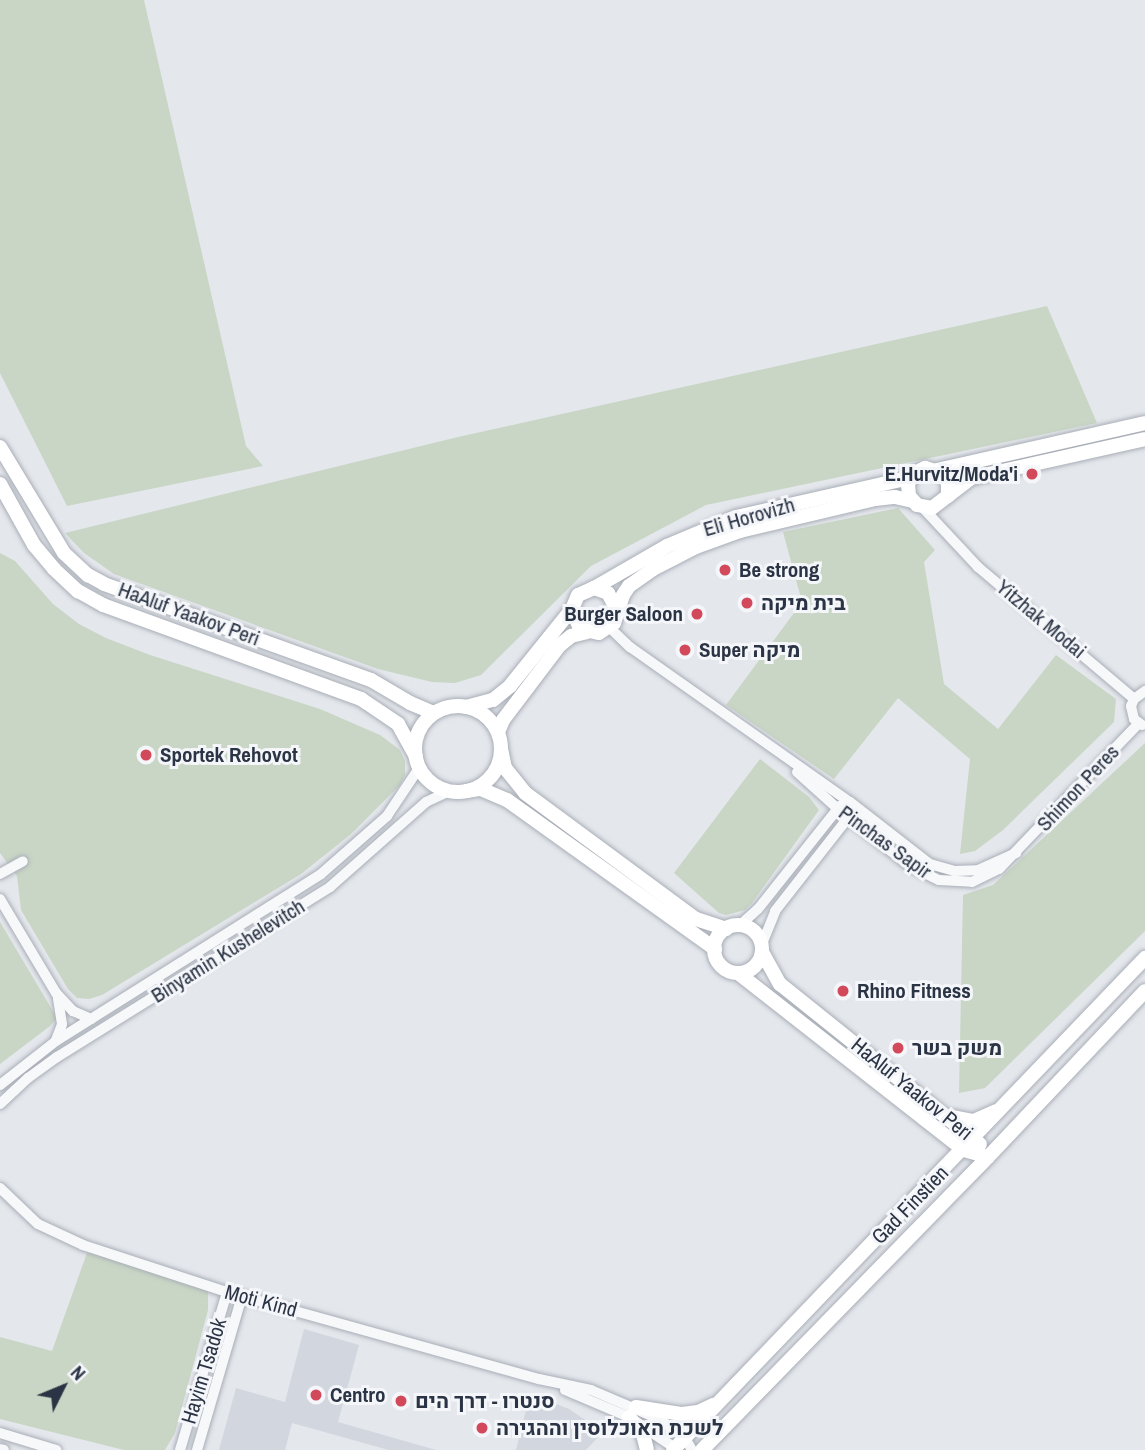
<!DOCTYPE html>
<meta charset="utf-8">
<style>
body{margin:0}
#map{position:relative;width:1145px;height:1450px;overflow:hidden;background:#e4e7ec;font-family:"Archivo Narrow",Heebo,sans-serif}
div>[style]{position:absolute}
.built>*{inset:0;background:#d2d6de}
.green>*{inset:0;background:#c9d6c5}
.roads{filter:drop-shadow(0 0 2px #a9aeb7) drop-shadow(0 0 2px #a9aeb7)}
.street>*{height:10px;margin:-5px;padding:0 5px;transform-origin:5px;border-radius:5px;background:#f7f8fa}
.secondary>*{height:14px;margin:-7px;padding:0 7px;transform-origin:7px;border-radius:7px;background:#fff}
.secondary>.ring{margin:-7px;padding:0;box-sizing:content-box;background:none;border:14px solid #fff;border-radius:50%}
.dots>*{width:19px;height:19px;translate:-50% -50%;box-sizing:border-box;border:4px solid #f4f6f9;border-radius:50%}
span{translate:-50% -50%;white-space:nowrap;text-align:center;line-height:1.15;-webkit-text-stroke:6px #f4f6f9;paint-order:stroke}
.poi-label{font-size:21px;color:#2b3445;font-weight:700}
.right{translate:-100% -50%;text-align:right}
.left{translate:0 -50%;text-align:left}
.street-label{font-size:21px;color:#2b3445}
.north{position:absolute;left:28px;top:1352px;width:70px;height:70px;-webkit-text-stroke:5px #f4f6f9;paint-order:stroke;rotate:47deg;font-size:19px;font-weight:700;line-height:28px;text-align:center;color:#2b3445}
.north::after{content:'';display:block;margin:auto;width:24px;height:32px;background:#2b3445;clip-path:polygon(50% 0,100% 100%,50% 72%,0 100%)}
</style>
<div id="map">
<div class="built">
<i style="clip-path:polygon(304px 1329px,359px 1345px,338px 1422px,436px 1450px,389px 1450px,292px 1423px,285px 1450px,219px 1450px,236px 1388px,285px 1402px)"></i>
<i style="clip-path:polygon(530px 1394px,569px 1409px,603px 1432px,586px 1450px,516px 1450px)"></i>
</div>
<div class="green">
<i style="clip-path:polygon(0 0,144px 0,246px 446px,263px 466px,67px 506px,0 373px)"></i>
<i style="clip-path:polygon(1047px 306px,1097px 423px,706px 505px,591px 566px,481px 675px,455px 683px,432px 682px,378px 669px,114px 574px,84px 553px,65px 533px,458px 437px)"></i>
<i style="clip-path:polygon(898px 508px,935px 550px,924px 562px,944px 684px,998px 729px,1056px 655px,1116px 699px,1114px 722px,1003px 830px,975px 851px,960px 854px,970px 759px,898px 698px,834px 779px,726px 705px,802px 602px,783px 532px)"></i>
<i style="clip-path:polygon(0 553px,15px 561px,53px 604px,79px 624px,106px 638px,150px 655px,320px 709px,380px 735px,400px 750px,405px 761px,405px 775px,400px 785px,351px 834px,301px 874px,102px 995px,89px 999px,77px 998px,68px 989px,21px 910px,17px 876px,0 853px)"></i>
<i style="clip-path:polygon(1145px 743px,1145px 931px,985px 1088px,959px 1093px,963px 895px,993px 885px)"></i>
<i style="clip-path:polygon(760px 759px,809px 797px,819px 810px,752px 903px,745px 910px,726px 915px,719px 913px,674px 873px)"></i>
<i style="clip-path:polygon(0 922px,57px 1018px,50px 1026px,0 1064px)"></i>
<i style="clip-path:polygon(88px 1250px,208px 1291px,208px 1310px,175px 1433px,165px 1450px,124px 1450px,0 1419px,0 1337px,52px 1351px)"></i>
</div>
<div class="roads">
<div class="street">
<i style="left:923px;top:508px;width:81px;rotate:47deg"></i>
<i style="left:978px;top:567px;width:204px;rotate:40.2deg"></i>
<i style="left:610px;top:628px;width:28px;rotate:44deg"></i>
<i style="left:630px;top:647px;width:269px;rotate:35.2deg"></i>
<i style="left:850px;top:802px;width:101px;rotate:37.8deg"></i>
<i style="left:930px;top:864px;width:25px;rotate:16deg"></i>
<i style="left:954px;top:871px;width:24px;rotate:-2deg"></i>
<i style="left:978px;top:870px;width:42px;rotate:-24.1deg"></i>
<i style="left:1142px;top:725px;width:10px;rotate:-143deg"></i>
<i style="left:1134px;top:719px;width:13px;rotate:-103deg"></i>
<i style="left:1131px;top:706px;width:8px;rotate:-67deg"></i>
<i style="left:1134px;top:699px;width:14px;rotate:-36deg"></i>
<i style="left:797px;top:772px;width:69px;rotate:42deg"></i>
<i style="left:848px;top:818px;width:78px;rotate:37.7deg"></i>
<i style="left:910px;top:866px;width:32px;rotate:26deg"></i>
<i style="left:939px;top:880px;width:33px;rotate:3deg"></i>
<i style="left:972px;top:882px;width:30px;rotate:-26deg"></i>
<i style="left:999px;top:869px;width:202px;rotate:-46.2deg"></i>
<i style="left:0;top:874px;width:26px;rotate:-29deg"></i>
<i style="left:0;top:899px;width:109px;rotate:59.2deg"></i>
<i style="left:56px;top:993px;width:25px;rotate:47deg"></i>
<i style="left:73px;top:1011px;width:20px;rotate:24deg"></i>
<i style="left:739px;top:926px;width:25px;rotate:-42deg"></i>
<i style="left:758px;top:909px;width:132px;rotate:-51.5deg"></i>
<i style="left:762px;top:944px;width:35px;rotate:-68deg"></i>
<i style="left:775px;top:911px;width:118px;rotate:-51.9deg"></i>
<i style="left:848px;top:818px;width:7px;rotate:-82deg"></i>
<i style="left:56px;top:1040px;width:17px;rotate:-69deg"></i>
<i style="left:62px;top:1024px;width:26px;rotate:-99deg"></i>
<i style="left:0;top:1085px;width:71px;rotate:-38.2deg"></i>
<i style="left:56px;top:1041px;width:313px;rotate:-32.2deg"></i>
<i style="left:321px;top:874px;width:88px;rotate:-41.3deg"></i>
<i style="left:387px;top:816px;width:58px;rotate:-56.3deg"></i>
<i style="left:0;top:1104px;width:38px;rotate:-43deg"></i>
<i style="left:28px;top:1078px;width:36px;rotate:-36deg"></i>
<i style="left:57px;top:1057px;width:322px;rotate:-31.9deg"></i>
<i style="left:330px;top:887px;width:128px;rotate:-41.5deg"></i>
<i style="left:426px;top:802px;width:26px;rotate:-25deg"></i>
<i style="left:0;top:1188px;width:52px;rotate:43.5deg"></i>
<i style="left:38px;top:1224px;width:50px;rotate:25deg"></i>
<i style="left:83px;top:1245px;width:151px;rotate:18.1deg"></i>
<i style="left:227px;top:1292px;width:324px;rotate:15.6deg"></i>
<i style="left:539px;top:1379px;width:53px;rotate:11.9deg"></i>
<i style="left:591px;top:1390px;width:76px;rotate:23.2deg"></i>
<i style="left:661px;top:1420px;width:30px;rotate:37deg"></i>
<i style="left:685px;top:1438px;width:14px;rotate:60deg"></i>
<i style="left:565px;top:1390px;width:69px;rotate:22.9deg"></i>
<i style="left:629px;top:1417px;width:59px;rotate:34deg"></i>
<i style="left:0;top:1433px;width:59px;rotate:16.9deg"></i>
<i style="left:0;top:1449px;width:4px;rotate:14deg"></i>
<i style="left:180px;top:1450px;width:165px;rotate:-73.4deg"></i>
<i style="left:197px;top:1450px;width:160px;rotate:-73.7deg"></i>
</div>
<div class="secondary">
<i style="left:0;top:447px;width:124px;rotate:58.9deg"></i>
<i style="left:64px;top:553px;width:33px;rotate:43deg"></i>
<i style="left:88px;top:575px;width:18px;rotate:29deg"></i>
<i style="left:104px;top:584px;width:284px;rotate:19.8deg"></i>
<i style="left:371px;top:680px;width:45px;rotate:30.5deg"></i>
<i style="left:410px;top:703px;width:26px;rotate:23deg"></i>
<i style="left:937px;top:470px;width:213px;rotate:-12.7deg"></i>
<i style="left:914px;top:473px;width:13px;rotate:119deg"></i>
<i style="left:908px;top:484px;width:12px;rotate:85deg"></i>
<i style="left:909px;top:496px;width:12px;rotate:48deg"></i>
<i style="left:917px;top:505px;width:15px;rotate:11deg"></i>
<i style="left:932px;top:508px;width:49px;rotate:-37.6deg"></i>
<i style="left:971px;top:478px;width:178px;rotate:-12.6deg"></i>
<i style="left:0;top:484px;width:70px;rotate:60.9deg"></i>
<i style="left:34px;top:545px;width:31px;rotate:50deg"></i>
<i style="left:54px;top:569px;width:33px;rotate:43deg"></i>
<i style="left:78px;top:591px;width:29px;rotate:29deg"></i>
<i style="left:103px;top:605px;width:275px;rotate:20deg"></i>
<i style="left:361px;top:699px;width:45px;rotate:34deg"></i>
<i style="left:398px;top:724px;width:37px;rotate:61deg"></i>
<i style="left:594px;top:588px;width:84px;rotate:-29.9deg"></i>
<i style="left:667px;top:546px;width:75px;rotate:-22.8deg"></i>
<i style="left:736px;top:517px;width:168px;rotate:-12.7deg"></i>
<i style="left:900px;top:480px;width:28px;rotate:-26deg"></i>
<i style="left:925px;top:468px;width:19px;rotate:16deg"></i>
<i style="left:943px;top:473px;width:12px;rotate:66deg"></i>
<i style="left:948px;top:484px;width:12px;rotate:90deg"></i>
<i style="left:617px;top:610px;width:19px;rotate:-118deg"></i>
<i style="left:608px;top:593px;width:15px;rotate:-160deg"></i>
<i style="left:594px;top:588px;width:17px;rotate:156deg"></i>
<i style="left:578px;top:595px;width:15px;rotate:113deg"></i>
<i style="left:572px;top:609px;width:22px;rotate:68deg"></i>
<i style="left:580px;top:629px;width:19px;rotate:12deg"></i>
<i style="left:599px;top:633px;width:18px;rotate:-34deg"></i>
<i style="left:614px;top:623px;width:29px;rotate:-72deg"></i>
<i style="left:623px;top:595px;width:11px;rotate:-56deg"></i>
<i style="left:629px;top:586px;width:29px;rotate:-35deg"></i>
<i style="left:653px;top:569px;width:48px;rotate:-27.1deg"></i>
<i style="left:696px;top:547px;width:47px;rotate:-20deg"></i>
<i style="left:740px;top:531px;width:139px;rotate:-13.3deg"></i>
<i style="left:875px;top:499px;width:20px;rotate:-6deg"></i>
<i style="left:895px;top:497px;width:18px;rotate:13deg"></i>
<i class="ring" style="left:415px;top:706px;width:72px;height:72px"></i>
<i style="left:466px;top:707px;width:28px;rotate:-15deg"></i>
<i style="left:493px;top:700px;width:22px;rotate:-39deg"></i>
<i style="left:510px;top:686px;width:99px;rotate:-51.2deg"></i>
<i style="left:498px;top:732px;width:13px;rotate:-67deg"></i>
<i style="left:503px;top:720px;width:94px;rotate:-52.8deg"></i>
<i style="left:560px;top:645px;width:14px;rotate:-39deg"></i>
<i style="left:571px;top:636px;width:16px;rotate:-14deg"></i>
<i style="left:501px;top:749px;width:19px;rotate:78deg"></i>
<i style="left:505px;top:768px;width:32px;rotate:51deg"></i>
<i style="left:525px;top:793px;width:212px;rotate:36.4deg"></i>
<i style="left:696px;top:919px;width:32px;rotate:18deg"></i>
<i style="left:466px;top:791px;width:15px;rotate:-8deg"></i>
<i style="left:481px;top:789px;width:28px;rotate:23deg"></i>
<i style="left:507px;top:800px;width:256px;rotate:35.6deg"></i>
<i class="ring" style="left:714px;top:925px;width:34px;height:34px"></i>
<i style="left:762px;top:952px;width:37px;rotate:61deg"></i>
<i style="left:780px;top:984px;width:256px;rotate:38.7deg"></i>
<i style="left:738px;top:973px;width:287px;rotate:38.1deg"></i>
<i style="left:964px;top:1150px;width:25px;rotate:16deg"></i>
<i style="left:953px;top:1117px;width:21px;rotate:11deg"></i>
<i style="left:974px;top:1121px;width:24px;rotate:-24deg"></i>
<i style="left:636px;top:1407px;width:47px;rotate:8.7deg"></i>
<i style="left:682px;top:1414px;width:16px;rotate:-7deg"></i>
<i style="left:698px;top:1412px;width:17px;rotate:-25deg"></i>
<i style="left:629px;top:1417px;width:22px;rotate:51deg"></i>
<i style="left:643px;top:1434px;width:16px;rotate:76deg"></i>
<i style="left:673px;top:1450px;width:682px;rotate:-46.19deg"></i>
<i style="left:702px;top:1450px;width:409px;rotate:-45.7deg"></i>
<i style="left:988px;top:1157px;width:228px;rotate:-46.6deg"></i>
</div>
</div>
<div class="dots">
<i style="left:1032px;top:474px;background:#d1495b"></i>
<i style="left:725px;top:570px;background:#d1495b"></i>
<i style="left:747px;top:603px;background:#d1495b"></i>
<i style="left:697px;top:614px;background:#d1495b"></i>
<i style="left:685px;top:650px;background:#d1495b"></i>
<i style="left:146px;top:755px;background:#d1495b"></i>
<i style="left:843px;top:991px;background:#d1495b"></i>
<i style="left:898px;top:1048px;background:#d1495b"></i>
<i style="left:316px;top:1395px;background:#d1495b"></i>
<i style="left:401px;top:1401px;background:#d1495b"></i>
<i style="left:482px;top:1428px;background:#d1495b"></i>
</div>
<div class="poi-label">
<span class="right" style="left:1018px;top:474px">E.Hurvitz/Moda'i</span>
<span class="left" style="left:739px;top:570px">Be strong</span>
<span class="left" style="left:761px;top:603px">בית מיקה</span>
<span class="right" style="left:683px;top:614px">Burger Saloon</span>
<span class="left" style="left:699px;top:650px">Super מיקה</span>
<span class="left" style="left:160px;top:755px">Sportek Rehovot</span>
<span class="left" style="left:857px;top:991px">Rhino Fitness</span>
<span class="left" style="left:912px;top:1048px">משק בשר</span>
<span class="left" style="left:330px;top:1395px">Centro</span>
<span class="left" style="left:415px;top:1401px">סנטרו - דרך הים</span>
<span class="left" style="left:496px;top:1428px">לשכת האוכלוסין וההגירה</span>
</div>
<div class="street-label">
<span style="left:749px;top:517px;rotate:-16deg">Eli Horovizh</span>
<span style="left:189px;top:614px;rotate:20deg">HaAluf Yaakov Peri</span>
<span style="left:1041px;top:619px;rotate:40deg">Yitzhak Modai</span>
<span style="left:1078px;top:788px;rotate:-47deg">Shimon Peres</span>
<span style="left:885px;top:842px;rotate:36deg">Pinchas Sapir</span>
<span style="left:228px;top:951px;rotate:-32deg">Binyamin Kushelevitch</span>
<span style="left:912px;top:1089px;rotate:39deg">HaAluf Yaakov Peri</span>
<span style="left:910px;top:1205px;rotate:-46deg">Gad Finstien</span>
<span style="left:261px;top:1301px;rotate:15deg">Moti Kind</span>
<span style="left:204px;top:1371px;rotate:-73deg">Hayim Tsadok</span>
</div>
<div class="north">N</div>
</div>
